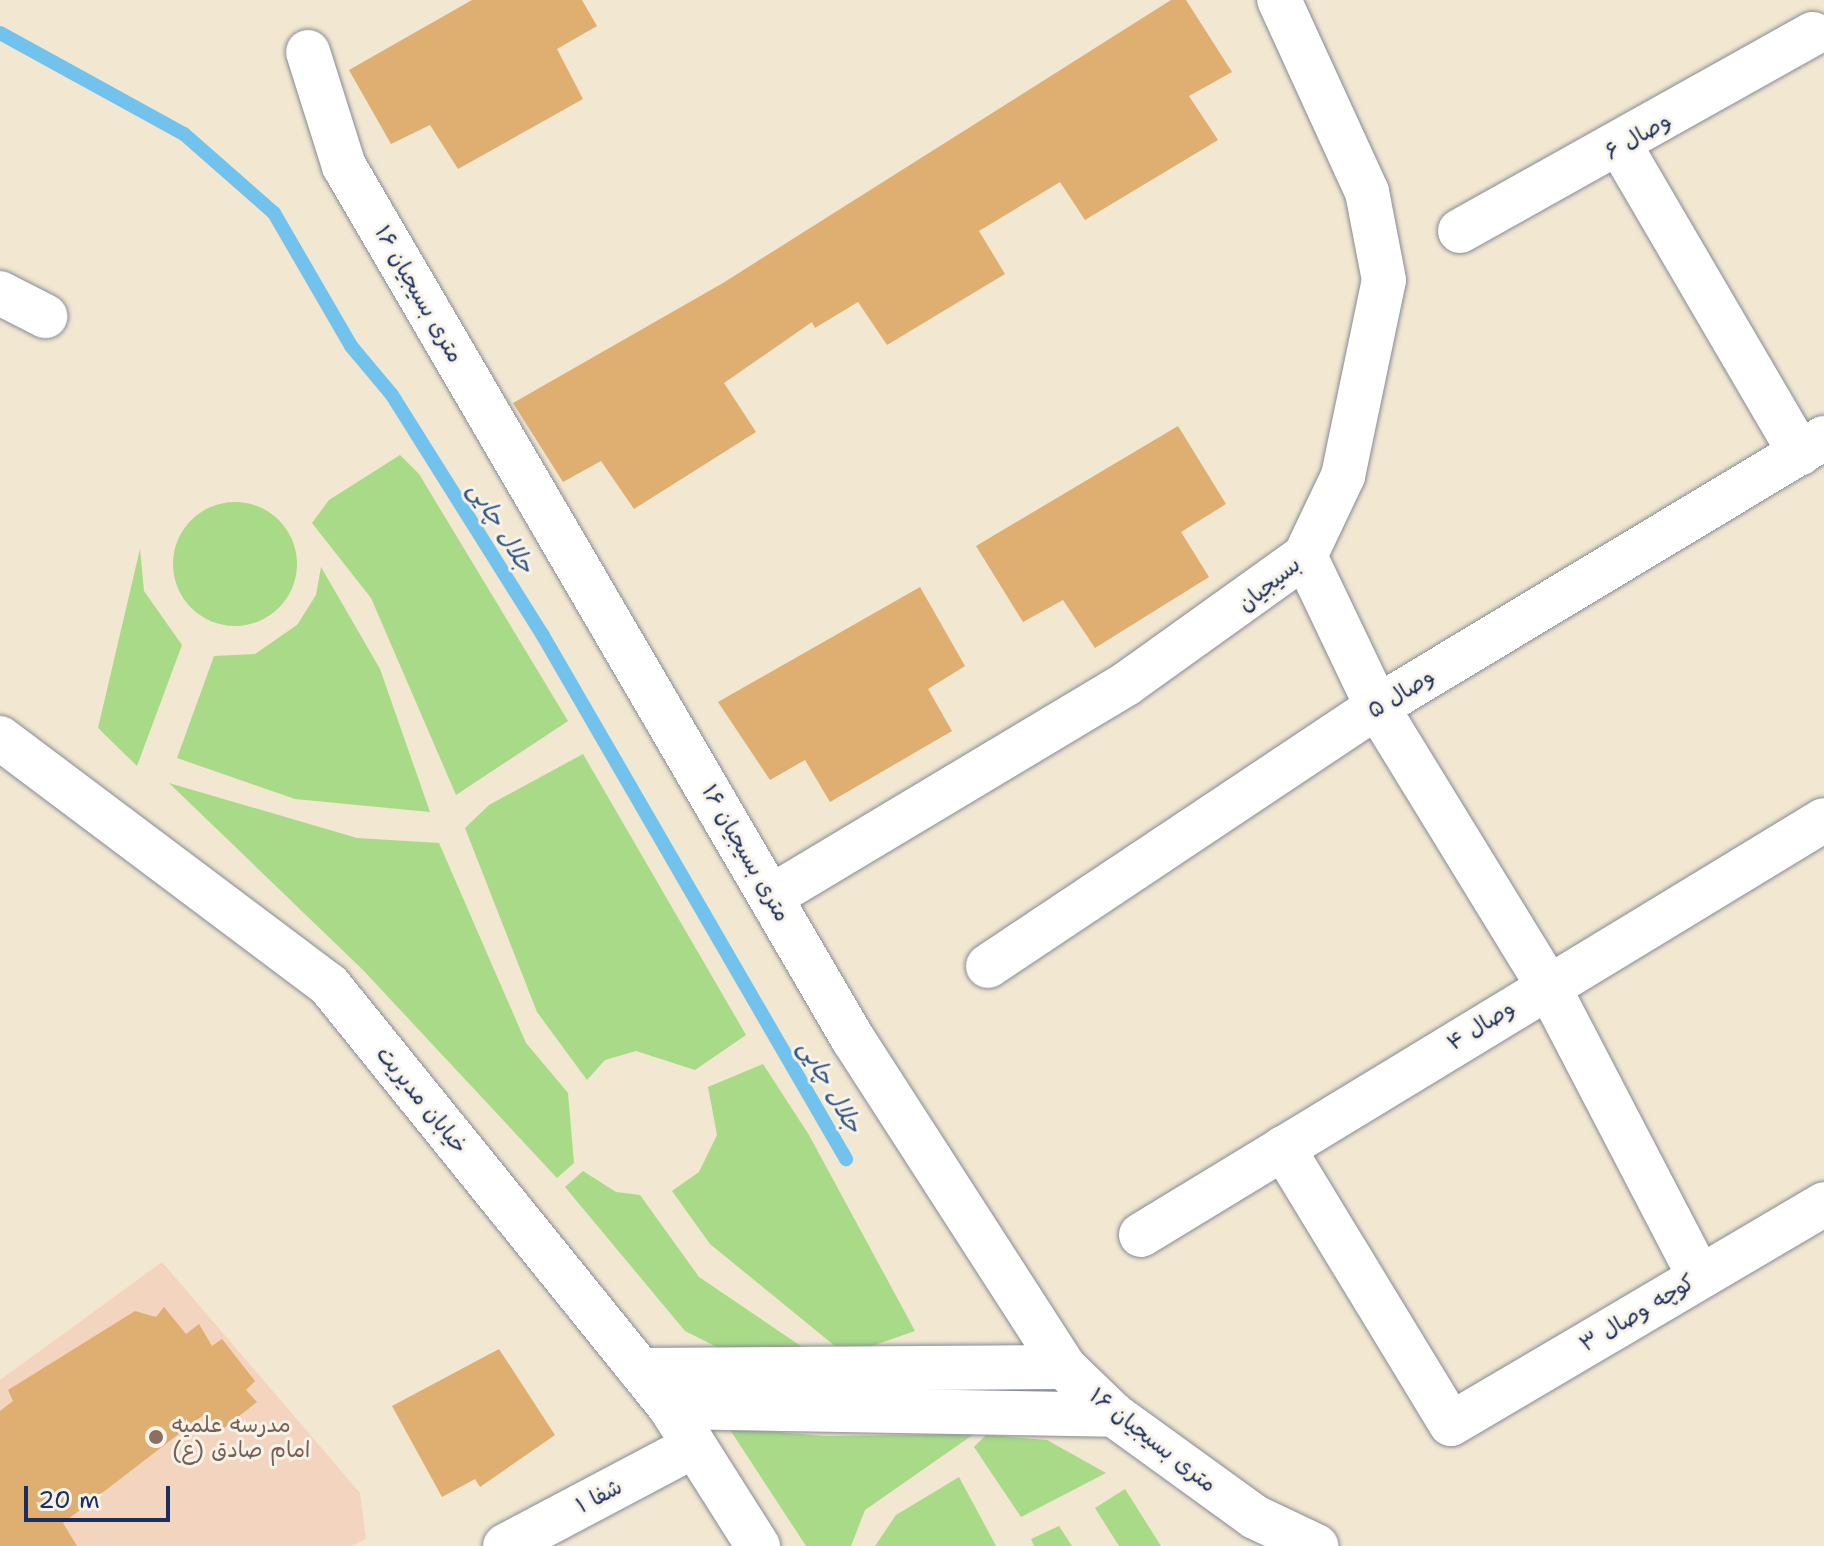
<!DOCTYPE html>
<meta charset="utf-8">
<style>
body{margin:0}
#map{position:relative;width:1824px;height:1546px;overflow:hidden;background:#f2e7d0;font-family:"Shantell Sans","Playpen Sans Arabic",sans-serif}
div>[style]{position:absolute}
.built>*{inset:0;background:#f3d4bf}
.green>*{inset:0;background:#a8da88}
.round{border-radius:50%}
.stream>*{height:14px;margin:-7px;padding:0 7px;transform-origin:7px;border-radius:7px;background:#71c3ed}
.building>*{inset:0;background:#dfae71}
.roads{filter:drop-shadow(0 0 2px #868b97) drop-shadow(0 0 2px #868b97)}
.minor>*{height:44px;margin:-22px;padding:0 22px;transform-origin:22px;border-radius:22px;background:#fff}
.tertiary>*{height:44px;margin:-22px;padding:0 22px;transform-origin:22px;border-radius:22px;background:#fff}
.dots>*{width:22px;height:22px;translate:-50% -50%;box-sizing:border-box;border:4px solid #f7f3e8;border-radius:50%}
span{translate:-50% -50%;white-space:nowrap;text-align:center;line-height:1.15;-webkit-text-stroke:6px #f7f3e8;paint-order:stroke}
.street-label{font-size:22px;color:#1b2f5e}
.education-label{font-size:22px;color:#785e54}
.left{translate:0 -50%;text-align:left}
.water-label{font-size:24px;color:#305482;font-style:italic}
.scale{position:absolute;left:24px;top:1486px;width:146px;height:36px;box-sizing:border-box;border:4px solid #1b2f5e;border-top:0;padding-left:10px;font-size:24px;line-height:28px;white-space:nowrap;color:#1b2f5e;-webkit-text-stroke:6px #f7f3e8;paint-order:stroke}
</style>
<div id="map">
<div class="built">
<i style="clip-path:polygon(162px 1262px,360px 1493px,366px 1539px,351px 1546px,0 1546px,0 1380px)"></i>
</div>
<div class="green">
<i style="clip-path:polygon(400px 455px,419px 474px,568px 721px,456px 795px,371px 598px,312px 523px,329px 500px)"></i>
<i class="round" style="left:173px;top:502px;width:124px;height:124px"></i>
<i style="clip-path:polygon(140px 549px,144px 591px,182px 645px,137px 766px,98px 728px)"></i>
<i style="clip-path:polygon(321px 567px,380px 669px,430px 812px,295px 799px,177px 758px,214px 656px,255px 654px,297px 625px,316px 595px)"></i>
<i style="clip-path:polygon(583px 754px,746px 1035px,695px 1070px,636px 1051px,605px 1060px,587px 1080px,537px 1012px,465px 828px,489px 805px)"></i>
<i style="clip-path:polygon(169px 783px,357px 838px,439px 843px,526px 1043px,568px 1093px,574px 1163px,557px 1178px,363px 970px)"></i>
<i style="clip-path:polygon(763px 1064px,809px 1135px,915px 1331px,846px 1355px,710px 1244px,672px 1191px,699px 1172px,717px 1135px,708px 1087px)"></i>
<i style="clip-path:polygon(583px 1171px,616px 1192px,640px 1195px,699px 1277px,826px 1363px,731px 1354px,685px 1331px,565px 1187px)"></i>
<i style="clip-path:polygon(723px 1419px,764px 1431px,826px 1436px,974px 1434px,865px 1510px,851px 1546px,806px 1546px)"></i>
<i style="clip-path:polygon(986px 1435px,1047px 1440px,1106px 1473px,1021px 1517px,974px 1447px)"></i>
<i style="clip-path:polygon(959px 1477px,996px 1546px,875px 1546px,896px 1515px)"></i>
<i style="clip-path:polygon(1125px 1489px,1161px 1546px,1119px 1546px,1095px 1508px)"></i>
<i style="clip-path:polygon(1059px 1526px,1072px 1546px,1034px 1546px,1031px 1539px)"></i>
</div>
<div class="stream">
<i style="left:0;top:33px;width:210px;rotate:28.8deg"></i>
<i style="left:184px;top:134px;width:120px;rotate:41.3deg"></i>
<i style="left:274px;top:213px;width:154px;rotate:59.9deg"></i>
<i style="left:351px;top:346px;width:64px;rotate:50.1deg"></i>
<i style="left:392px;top:395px;width:282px;rotate:57.9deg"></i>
<i style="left:542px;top:634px;width:607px;rotate:59.93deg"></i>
</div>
<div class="building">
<i style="clip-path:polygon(472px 0,582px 0,597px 26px,557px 49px,583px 99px,458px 169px,430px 125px,391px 144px,349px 70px)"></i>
<i style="clip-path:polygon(1171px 0,1186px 0,1232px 72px,1189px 96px,1218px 140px,1085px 220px,1060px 182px,979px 231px,1005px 274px,887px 345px,858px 302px,815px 328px,812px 322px,724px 383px,756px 432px,634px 509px,601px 461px,563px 482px,513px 403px,723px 283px)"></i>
<i style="clip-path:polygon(1178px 426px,1226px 504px,1181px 532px,1209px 577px,1095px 648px,1063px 600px,1023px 622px,976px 546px)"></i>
<i style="clip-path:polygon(920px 587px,965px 666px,928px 689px,952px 731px,830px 802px,805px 760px,770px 780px,718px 702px)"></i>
<i style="clip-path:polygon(164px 1307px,186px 1334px,199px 1324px,212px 1346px,222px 1339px,255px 1381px,246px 1390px,257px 1402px,219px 1432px,206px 1413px,63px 1523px,77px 1546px,0 1546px,0 1411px,13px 1401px,8px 1390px,135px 1311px,156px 1317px)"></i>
<i style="clip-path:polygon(499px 1349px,555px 1435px,480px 1487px,475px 1479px,442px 1497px,392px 1406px)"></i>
</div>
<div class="roads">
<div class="minor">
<i style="left:308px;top:52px;width:120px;rotate:72.5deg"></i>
<i style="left:344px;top:166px;width:1011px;rotate:59.76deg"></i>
<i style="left:853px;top:1039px;width:390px;rotate:57.2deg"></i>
<i style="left:1064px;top:1367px;width:69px;rotate:43.8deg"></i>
<i style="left:1114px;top:1415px;width:174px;rotate:35.9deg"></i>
<i style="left:1255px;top:1517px;width:68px;rotate:25.4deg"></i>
<i style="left:1621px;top:147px;width:355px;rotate:59.7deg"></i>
<i style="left:1460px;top:231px;width:404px;rotate:-29.2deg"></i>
<i style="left:0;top:293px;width:51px;rotate:27.1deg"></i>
<i style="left:1305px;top:556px;width:167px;rotate:64.5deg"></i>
<i style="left:1377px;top:707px;width:325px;rotate:58.5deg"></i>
<i style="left:1547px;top:984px;width:329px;rotate:62.5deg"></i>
<i style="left:772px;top:896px;width:413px;rotate:-30.9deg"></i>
<i style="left:1126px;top:684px;width:220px;rotate:-35.6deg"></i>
<i style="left:1305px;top:556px;width:89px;rotate:-64.6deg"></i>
<i style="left:1343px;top:476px;width:200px;rotate:-78.2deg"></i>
<i style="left:1384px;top:280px;width:90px;rotate:-100.9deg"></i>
<i style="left:1367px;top:192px;width:211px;rotate:-114.6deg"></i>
<i style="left:988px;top:966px;width:467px;rotate:-33.7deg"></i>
<i style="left:1377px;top:707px;width:522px;rotate:-31.04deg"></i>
<i style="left:1283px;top:1148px;width:323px;rotate:58.7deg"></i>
<i style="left:1451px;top:1424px;width:433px;rotate:-30.5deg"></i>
<i style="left:1141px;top:1235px;width:799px;rotate:-31.28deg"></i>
<i style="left:640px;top:1370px;width:424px;rotate:-0.4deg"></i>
<i style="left:670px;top:1407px;width:444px;rotate:1deg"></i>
<i style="left:505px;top:1546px;width:214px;rotate:-27.9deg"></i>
</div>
<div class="tertiary">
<i style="left:0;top:738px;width:411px;rotate:36.9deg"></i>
<i style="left:329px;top:985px;width:543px;rotate:51.06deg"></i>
<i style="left:670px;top:1407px;width:165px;rotate:57.7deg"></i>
</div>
</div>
<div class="dots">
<i style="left:156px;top:1437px;background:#8d6e63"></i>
</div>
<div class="street-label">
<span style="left:1638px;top:136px;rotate:-30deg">وصال ۶</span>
<span style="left:419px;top:294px;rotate:60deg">۱۶ متری بسیجیان</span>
<span style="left:1269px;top:584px;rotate:-39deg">بسیجیان</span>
<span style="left:1401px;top:693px;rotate:-32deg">وصال ۵</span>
<span style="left:746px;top:853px;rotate:60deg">۱۶ متری بسیجیان</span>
<span style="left:1481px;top:1025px;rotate:-32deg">وصال ۴</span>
<span style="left:422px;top:1100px;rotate:51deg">خیابان مدیریت</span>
<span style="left:1637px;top:1313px;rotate:-31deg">کوچه وصال ۳</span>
<span style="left:1153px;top:1440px;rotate:38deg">۱۶ متری بسیجیان</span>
<span style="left:599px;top:1496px;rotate:-28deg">شفا ۱</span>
</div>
<div class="education-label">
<span class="left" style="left:172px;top:1437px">مدرسه علمیه<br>امام صادق (ع)</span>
</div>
<div class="water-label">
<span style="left:501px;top:528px;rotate:58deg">جلال چایی</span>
<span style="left:830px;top:1087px;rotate:60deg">جلال چایی</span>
</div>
<div class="scale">20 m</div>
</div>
